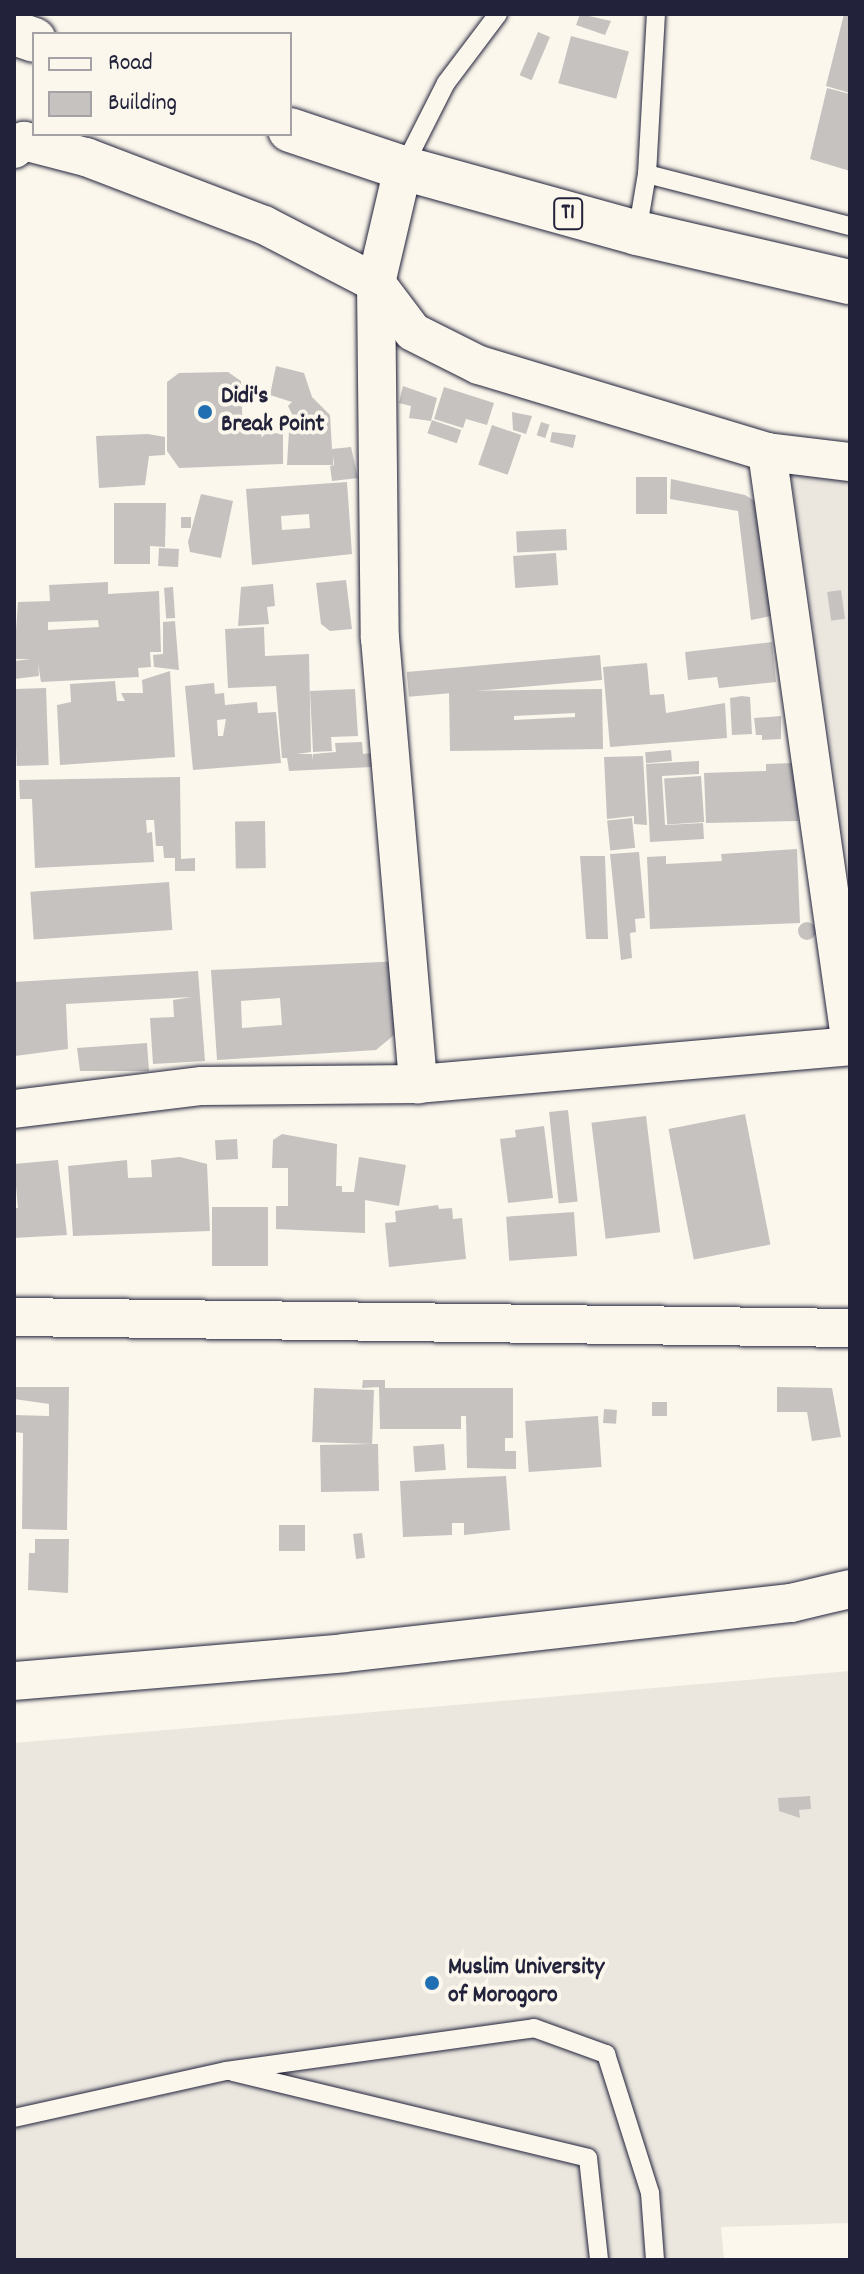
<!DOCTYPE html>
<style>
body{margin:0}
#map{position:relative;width:864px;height:2274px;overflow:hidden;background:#fbf7ec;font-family:Dekko,sans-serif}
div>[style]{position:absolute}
.built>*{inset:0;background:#ebe7df}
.building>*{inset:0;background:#c6c2c0;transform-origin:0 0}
.round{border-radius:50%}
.roads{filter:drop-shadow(0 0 2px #22223b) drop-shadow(0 0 2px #22223b)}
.lane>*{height:18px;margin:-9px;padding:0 9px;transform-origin:9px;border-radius:9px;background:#fbf7ec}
.street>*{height:38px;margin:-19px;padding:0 19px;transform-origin:19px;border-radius:19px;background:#fbf7ec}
.highway>*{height:44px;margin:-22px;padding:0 22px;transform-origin:22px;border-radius:22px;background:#fbf7ec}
.dots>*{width:22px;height:22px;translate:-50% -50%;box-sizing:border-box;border:4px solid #fbf7ec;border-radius:50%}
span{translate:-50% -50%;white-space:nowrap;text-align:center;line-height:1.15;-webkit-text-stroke:8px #fbf7ec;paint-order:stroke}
.shield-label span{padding:2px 6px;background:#fbf7ec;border:2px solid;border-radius:6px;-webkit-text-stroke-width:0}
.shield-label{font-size:22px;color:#22223b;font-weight:700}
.poi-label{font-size:24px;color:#22223b;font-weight:700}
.left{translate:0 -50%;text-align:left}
.frame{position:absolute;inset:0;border:16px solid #22223b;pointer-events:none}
.legend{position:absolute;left:32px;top:32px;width:260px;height:104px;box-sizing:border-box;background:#fbf7ec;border:2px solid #a4a2a5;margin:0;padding:10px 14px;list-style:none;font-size:24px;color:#22223b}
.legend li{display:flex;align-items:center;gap:16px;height:40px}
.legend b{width:40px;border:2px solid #a4a2a5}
</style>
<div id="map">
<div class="built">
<i style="clip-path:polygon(788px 455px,850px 458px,850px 877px)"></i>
<i style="clip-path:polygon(850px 1671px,850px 2223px,721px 2227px,724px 2260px,14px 2260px,14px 1743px)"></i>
</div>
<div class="building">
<i style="clip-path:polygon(580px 14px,611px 21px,605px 35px,576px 25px)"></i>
<i style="clip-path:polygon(844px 14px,850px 14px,850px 93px,826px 86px)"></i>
<i style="left:538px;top:32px;width:13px;height:47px;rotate:23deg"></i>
<i style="left:571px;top:36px;width:60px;height:49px;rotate:15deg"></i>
<i style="clip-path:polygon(827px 88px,850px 94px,850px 171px,810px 159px)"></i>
<i style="clip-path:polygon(276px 366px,304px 373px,312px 397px,330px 415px,332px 449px,351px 447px,358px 478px,332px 481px,330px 466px,334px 465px,333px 455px,333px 465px,287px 465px,289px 431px,297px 431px,296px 422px,288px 406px,292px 402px,270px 395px)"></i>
<i style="clip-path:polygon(228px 372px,241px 381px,243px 434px,283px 433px,283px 464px,179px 468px,167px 451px,167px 382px,179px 373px)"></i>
<i style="clip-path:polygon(403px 386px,437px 398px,431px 421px,409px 418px,411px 406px,399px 403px)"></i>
<i style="clip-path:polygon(444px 387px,494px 403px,487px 425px,466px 419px,463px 428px,434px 419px)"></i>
<i style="clip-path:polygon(512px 412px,532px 416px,526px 434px,513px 430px)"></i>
<i style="left:432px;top:420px;width:31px;height:14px;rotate:19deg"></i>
<i style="left:541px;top:422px;width:9px;height:14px;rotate:18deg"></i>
<i style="left:492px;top:425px;width:31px;height:42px;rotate:19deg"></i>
<i style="clip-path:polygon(552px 432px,576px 435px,573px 448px,550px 442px)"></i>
<i style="clip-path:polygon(148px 434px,165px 437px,165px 455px,149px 456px,145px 485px,99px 488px,96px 436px)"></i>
<i style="left:636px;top:477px;width:31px;height:37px"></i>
<i style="clip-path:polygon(671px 479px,745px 495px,760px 504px,771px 616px,751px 620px,738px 511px,670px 499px)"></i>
<i style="clip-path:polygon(evenodd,347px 482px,352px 554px,252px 565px,246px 489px,347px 482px,309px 514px,310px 528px,282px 530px,281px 516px,309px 514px)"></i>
<i style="clip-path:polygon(201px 494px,233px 501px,221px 558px,190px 552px,188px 542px)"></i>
<i style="clip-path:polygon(114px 503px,166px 503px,165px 547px,150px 546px,150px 564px,114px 564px)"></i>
<i style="left:181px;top:517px;width:10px;height:11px"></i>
<i style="left:566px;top:529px;width:21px;height:50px;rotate:87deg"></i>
<i style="left:159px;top:548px;width:20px;height:18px;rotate:3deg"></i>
<i style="left:556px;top:553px;width:32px;height:43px;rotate:86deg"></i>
<i style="clip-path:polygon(346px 580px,352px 629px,330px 631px,321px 624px,316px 583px)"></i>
<i style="clip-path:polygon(evenodd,108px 582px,108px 594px,159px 591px,161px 652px,150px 652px,151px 667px,138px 668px,139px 677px,41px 682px,38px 663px,39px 676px,14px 679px,14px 661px,31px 659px,14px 659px,18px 602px,50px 601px,49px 585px,108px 582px,98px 620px,99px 627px,48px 630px,48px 622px,98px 620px)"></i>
<i style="clip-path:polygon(273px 584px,275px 606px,267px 607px,269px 624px,238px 626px,241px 587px)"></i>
<i style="left:173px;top:587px;width:31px;height:9px;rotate:86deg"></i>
<i style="left:841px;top:590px;width:29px;height:14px;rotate:82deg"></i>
<i style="clip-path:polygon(175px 621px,179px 670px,154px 667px,153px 655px,163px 654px,163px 622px)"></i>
<i style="clip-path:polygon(264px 627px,265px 656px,309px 654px,311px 752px,297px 754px,312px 754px,313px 760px,313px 754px,336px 752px,335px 743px,362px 742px,363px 754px,371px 753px,372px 767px,289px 771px,287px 758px,282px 758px,276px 686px,228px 688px,225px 629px)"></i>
<i style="clip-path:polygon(772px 642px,776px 682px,719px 688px,717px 677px,688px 680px,685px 652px)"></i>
<i style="left:600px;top:655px;width:25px;height:194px;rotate:85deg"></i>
<i style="clip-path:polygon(647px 663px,650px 695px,664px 694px,666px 713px,725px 703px,727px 738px,610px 747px,603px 667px)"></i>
<i style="clip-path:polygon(170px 671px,175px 757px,60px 765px,57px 705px,71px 702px,70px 684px,115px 681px,117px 701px,125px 701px,121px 693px,143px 693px,142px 680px)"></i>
<i style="clip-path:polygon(evenodd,214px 683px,215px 694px,224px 693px,225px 705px,257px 702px,258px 713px,276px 712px,281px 763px,193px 770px,185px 686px,214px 683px,226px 719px,223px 736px,218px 736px,217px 720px,226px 719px)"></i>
<i style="left:46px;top:688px;width:77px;height:32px;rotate:88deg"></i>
<i style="clip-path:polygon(355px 689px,358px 736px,331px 737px,332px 751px,313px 752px,310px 691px)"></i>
<i style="clip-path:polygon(evenodd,602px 689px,603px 749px,450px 751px,449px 691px,602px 689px,575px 713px,575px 717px,514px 720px,514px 716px,575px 713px)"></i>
<i style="clip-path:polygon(742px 696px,750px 697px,752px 734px,732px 735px,730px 698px)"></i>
<i style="clip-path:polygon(781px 716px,781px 739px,762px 740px,762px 735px,756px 735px,754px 718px)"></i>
<i style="left:671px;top:750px;width:11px;height:26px;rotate:85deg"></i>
<i style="clip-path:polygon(643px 756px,647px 825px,634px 824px,634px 816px,607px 819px,604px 757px)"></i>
<i style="clip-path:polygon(699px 761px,699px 774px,662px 776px,665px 825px,703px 823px,704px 839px,650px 842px,646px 764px)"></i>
<i style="clip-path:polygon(795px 763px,798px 821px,706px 823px,704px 773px,766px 771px,766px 764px)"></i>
<i style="left:701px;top:776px;width:46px;height:37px;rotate:86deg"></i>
<i style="clip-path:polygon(180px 777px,181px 859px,195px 858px,195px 871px,175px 871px,175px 858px,164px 858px,163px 846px,156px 846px,154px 820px,146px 820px,147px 833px,152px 832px,154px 862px,35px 868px,32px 799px,20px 799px,19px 780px)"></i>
<i style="left:632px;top:818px;width:30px;height:25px;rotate:84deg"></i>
<i style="left:265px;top:821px;width:47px;height:30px;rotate:89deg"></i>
<i style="clip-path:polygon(797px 849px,800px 923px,650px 929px,647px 857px,666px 856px,666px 864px,722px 861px,721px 854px)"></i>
<i style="clip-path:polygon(639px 852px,645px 918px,635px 919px,636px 932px,630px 933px,632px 958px,621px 960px,610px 854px)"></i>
<i style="clip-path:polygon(580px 856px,605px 856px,608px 939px,586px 939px)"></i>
<i style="left:169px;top:882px;width:48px;height:139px;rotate:86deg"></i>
<i class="round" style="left:798px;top:922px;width:18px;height:18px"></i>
<i style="clip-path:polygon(evenodd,402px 961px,406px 1025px,376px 1050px,217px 1060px,211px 970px,402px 961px,280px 998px,282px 1025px,242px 1028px,241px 1001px,280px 998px)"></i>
<i style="clip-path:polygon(198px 971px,205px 1061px,153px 1064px,150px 1018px,174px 1017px,173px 1000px,192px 997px,66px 1004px,68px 1049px,15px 1056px,14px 982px)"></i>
<i style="clip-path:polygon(147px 1043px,149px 1071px,80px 1071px,77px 1048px)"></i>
<i style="left:568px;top:1110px;width:92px;height:19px;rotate:84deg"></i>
<i style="left:745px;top:1114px;width:133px;height:78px;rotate:79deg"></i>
<i style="left:646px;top:1116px;width:117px;height:55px;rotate:83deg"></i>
<i style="clip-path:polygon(544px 1126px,553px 1198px,508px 1203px,500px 1139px,516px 1137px,515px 1130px)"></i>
<i style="clip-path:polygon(282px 1134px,337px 1144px,336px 1186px,342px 1186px,342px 1192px,354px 1192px,359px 1157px,406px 1165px,399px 1206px,365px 1200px,365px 1233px,276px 1229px,276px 1206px,288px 1206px,288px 1168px,272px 1168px,273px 1140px)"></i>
<i style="left:237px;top:1139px;width:20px;height:22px;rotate:87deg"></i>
<i style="clip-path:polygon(180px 1157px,207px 1164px,210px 1231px,73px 1236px,68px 1166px,127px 1160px,128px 1178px,152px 1177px,151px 1160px)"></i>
<i style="clip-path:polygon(58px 1160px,67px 1235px,14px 1238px,14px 1208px,18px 1208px,14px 1164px)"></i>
<i style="clip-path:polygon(438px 1205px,439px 1209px,452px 1208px,453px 1219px,462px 1218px,466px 1259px,389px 1267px,385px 1223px,396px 1222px,395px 1211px)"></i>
<i style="left:212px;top:1207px;width:56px;height:59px"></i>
<i style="left:574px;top:1212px;width:44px;height:68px;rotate:86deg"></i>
<i style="clip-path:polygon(363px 1380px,385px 1380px,385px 1388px,513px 1388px,513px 1438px,505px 1438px,505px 1451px,516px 1451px,516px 1469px,467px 1468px,466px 1416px,461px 1416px,461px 1429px,380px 1429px,379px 1387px,362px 1388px)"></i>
<i style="clip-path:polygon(14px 1387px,69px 1387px,67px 1530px,22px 1529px,23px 1433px,14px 1432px,14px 1415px,49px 1416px,49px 1404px,14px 1399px)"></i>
<i style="clip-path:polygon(777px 1387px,832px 1388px,841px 1437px,812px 1441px,807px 1412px,777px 1412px)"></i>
<i style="left:314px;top:1388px;width:60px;height:54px;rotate:2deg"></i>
<i style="left:652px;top:1402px;width:15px;height:14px"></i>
<i style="left:604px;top:1409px;width:13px;height:14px;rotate:4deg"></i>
<i style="left:598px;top:1416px;width:51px;height:73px;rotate:86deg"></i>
<i style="clip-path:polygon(372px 1444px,378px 1444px,379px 1491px,321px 1492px,320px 1445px)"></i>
<i style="left:444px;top:1444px;width:26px;height:31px;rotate:86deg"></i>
<i style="clip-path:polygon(506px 1476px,510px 1530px,464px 1535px,464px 1523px,452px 1523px,452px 1535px,403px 1537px,400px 1481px)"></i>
<i style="left:279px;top:1525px;width:26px;height:26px"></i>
<i style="left:362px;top:1533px;width:25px;height:9px;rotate:83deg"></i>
<i style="clip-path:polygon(35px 1539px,69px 1539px,68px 1593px,28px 1590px,29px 1553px,35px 1553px)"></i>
<i style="clip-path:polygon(810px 1796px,811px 1809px,799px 1810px,800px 1818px,779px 1811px,778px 1798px)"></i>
</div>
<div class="roads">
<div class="lane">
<i style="left:403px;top:168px;width:95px;rotate:-63.2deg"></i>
<i style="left:446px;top:83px;width:86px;rotate:-53deg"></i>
<i style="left:647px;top:174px;width:210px;rotate:14.4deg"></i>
<i style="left:637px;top:233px;width:60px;rotate:-80.4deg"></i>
<i style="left:647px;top:174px;width:160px;rotate:-86.8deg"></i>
<i style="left:233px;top:2072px;width:365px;rotate:13.6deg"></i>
<i style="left:588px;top:2158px;width:103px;rotate:83.8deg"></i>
<i style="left:14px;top:2118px;width:217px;rotate:-12.5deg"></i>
<i style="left:226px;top:2071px;width:311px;rotate:-7.9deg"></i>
<i style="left:534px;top:2028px;width:77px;rotate:19.9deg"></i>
<i style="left:606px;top:2054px;width:146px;rotate:72.4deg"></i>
<i style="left:650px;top:2193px;width:67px;rotate:85.7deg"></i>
</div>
<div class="street">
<i style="left:14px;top:149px;width:13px;rotate:-39deg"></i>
<i style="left:24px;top:141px;width:64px;rotate:14.5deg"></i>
<i style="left:86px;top:157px;width:191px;rotate:20.9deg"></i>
<i style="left:264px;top:225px;width:126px;rotate:27.4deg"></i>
<i style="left:376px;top:283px;width:355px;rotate:89.4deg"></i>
<i style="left:380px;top:638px;width:448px;rotate:85.1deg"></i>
<i style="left:403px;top:168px;width:118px;rotate:103.2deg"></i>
<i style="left:376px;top:283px;width:61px;rotate:52.9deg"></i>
<i style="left:413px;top:332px;width:74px;rotate:26.6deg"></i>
<i style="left:479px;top:365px;width:301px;rotate:16.8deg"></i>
<i style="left:767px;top:452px;width:592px;rotate:81.94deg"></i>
<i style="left:767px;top:452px;width:84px;rotate:6.9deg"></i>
<i style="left:14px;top:1109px;width:189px;rotate:-7deg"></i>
<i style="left:202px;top:1086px;width:216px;rotate:-0.5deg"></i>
<i style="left:418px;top:1084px;width:434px;rotate:-5deg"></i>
<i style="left:14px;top:1317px;width:836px;rotate:0.75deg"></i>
<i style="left:14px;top:1681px;width:331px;rotate:-4.8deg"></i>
<i style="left:344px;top:1653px;width:450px;rotate:-6.4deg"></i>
<i style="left:791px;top:1603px;width:61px;rotate:-13.3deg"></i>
</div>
<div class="highway">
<i style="left:14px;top:33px;width:21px;rotate:19deg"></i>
<i style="left:290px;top:130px;width:119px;rotate:18.6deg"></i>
<i style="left:403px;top:168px;width:243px;rotate:15.5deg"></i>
<i style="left:637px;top:233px;width:219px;rotate:13deg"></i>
</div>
</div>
<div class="dots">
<i style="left:205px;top:412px;background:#1f6fb2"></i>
<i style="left:432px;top:1983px;background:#1f6fb2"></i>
</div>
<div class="shield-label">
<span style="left:568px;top:214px">T1</span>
</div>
<div class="poi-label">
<span class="left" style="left:221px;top:412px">Didi's<br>Break Point</span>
<span class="left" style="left:448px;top:1983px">Muslim University<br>of Morogoro</span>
</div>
<div class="frame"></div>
<ul class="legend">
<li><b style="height:10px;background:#fbf7ec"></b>Road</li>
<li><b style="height:22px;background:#c6c2c0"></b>Building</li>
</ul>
</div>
